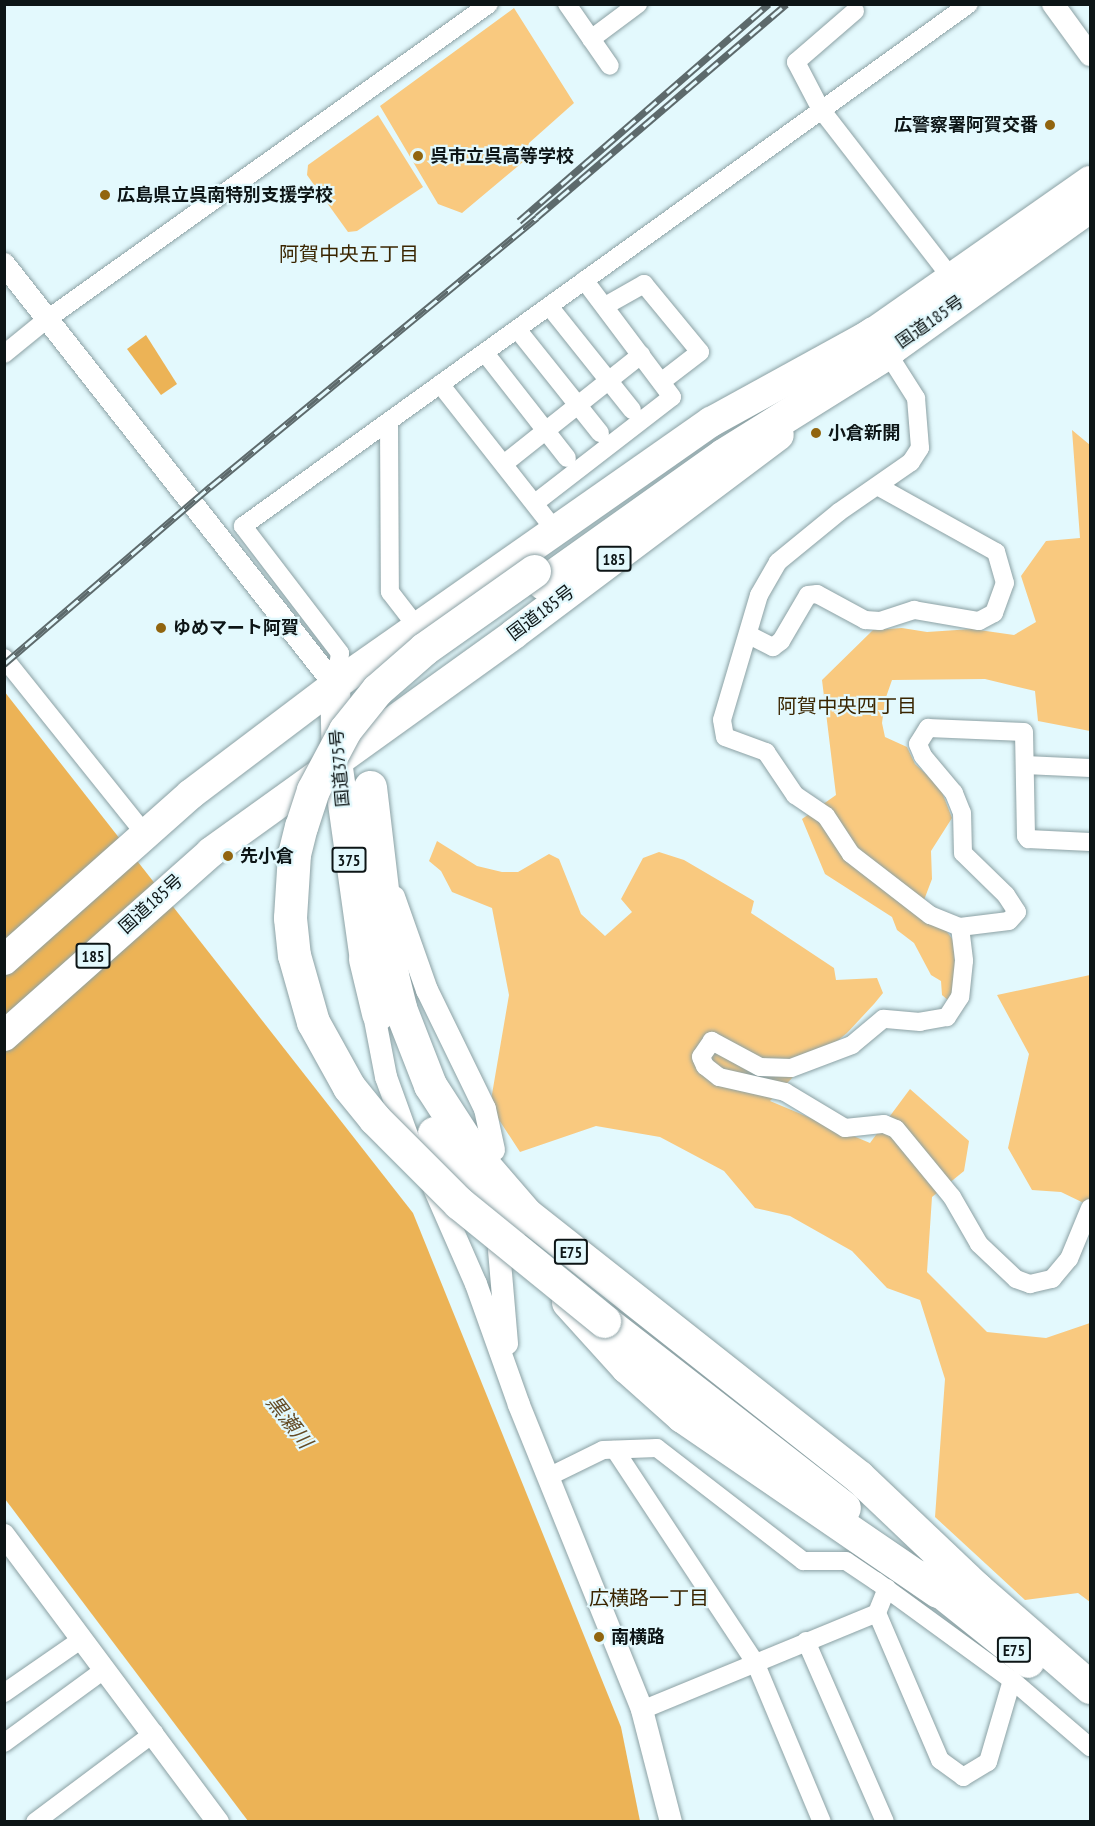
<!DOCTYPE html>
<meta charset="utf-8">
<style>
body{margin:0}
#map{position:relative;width:1095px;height:1826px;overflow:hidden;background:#e3f9fd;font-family:"PT Sans Narrow","Noto Sans JP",sans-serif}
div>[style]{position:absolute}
.green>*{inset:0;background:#f9c97f}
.water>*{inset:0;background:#ecb356}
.roads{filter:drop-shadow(0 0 2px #8ca1a4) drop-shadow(0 0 2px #8ca1a4)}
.minor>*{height:18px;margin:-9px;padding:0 9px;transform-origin:9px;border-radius:9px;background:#fff}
.tertiary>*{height:22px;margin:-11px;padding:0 11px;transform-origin:11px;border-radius:11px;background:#fff}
.trunk>*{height:30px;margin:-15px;padding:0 15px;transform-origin:15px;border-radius:15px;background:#fff}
.motorway>*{height:33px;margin:-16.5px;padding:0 16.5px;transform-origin:16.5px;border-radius:16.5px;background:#fff}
.rail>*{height:7px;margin-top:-3.5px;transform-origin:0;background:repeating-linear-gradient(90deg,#e3f9fd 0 14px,#5d6a6c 0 28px);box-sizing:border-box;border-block:2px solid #5d6a6c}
.bridges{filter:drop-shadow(0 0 2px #8ca1a4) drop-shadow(0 0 2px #8ca1a4)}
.motorway-bridge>*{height:33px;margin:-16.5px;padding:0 16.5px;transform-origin:16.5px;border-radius:16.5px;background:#fff}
.dots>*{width:16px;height:16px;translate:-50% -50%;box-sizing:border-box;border:3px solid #e3f9fd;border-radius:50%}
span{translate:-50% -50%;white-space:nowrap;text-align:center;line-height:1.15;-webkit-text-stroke:4.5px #e3f9fd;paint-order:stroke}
.shield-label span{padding:2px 4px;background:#e3f9fd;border:2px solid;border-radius:4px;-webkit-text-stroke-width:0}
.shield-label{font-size:16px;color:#0d1516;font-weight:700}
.poi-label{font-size:18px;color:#0d1516;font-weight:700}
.right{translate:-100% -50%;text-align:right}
.left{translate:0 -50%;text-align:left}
.street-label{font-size:18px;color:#0d1516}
.neighbourhood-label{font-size:20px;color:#3a2500}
.water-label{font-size:20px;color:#644c26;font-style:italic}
.frame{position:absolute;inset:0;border:6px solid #0d1516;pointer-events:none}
</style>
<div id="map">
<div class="green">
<i style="clip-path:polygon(514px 8px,574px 103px,529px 143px,524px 161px,462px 213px,438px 204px,380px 106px)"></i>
<i style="clip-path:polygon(378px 115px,423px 187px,357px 231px,348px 232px,307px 175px,308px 165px)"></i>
<i style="clip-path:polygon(1072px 430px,1090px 445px,1090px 731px,1038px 721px,1035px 691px,985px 679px,892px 680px,885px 700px,882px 723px,885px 737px,907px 747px,915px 764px,940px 787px,952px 818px,931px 851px,932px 879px,924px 900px,953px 940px,956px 979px,950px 1002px,942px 995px,941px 981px,931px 975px,914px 943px,897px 930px,892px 917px,825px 874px,802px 819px,836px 795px,822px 680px,873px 630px,902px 628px,927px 632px,972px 629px,1014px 635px,1036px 622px,1021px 576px,1046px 541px,1080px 538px)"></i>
<i style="clip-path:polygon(437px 841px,477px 866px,502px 872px,518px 872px,549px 854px,559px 859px,581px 914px,605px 936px,632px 912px,621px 899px,643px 858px,659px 852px,684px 860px,754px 901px,751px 913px,834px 968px,836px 980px,877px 978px,883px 993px,874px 1004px,847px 1033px,793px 1077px,770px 1101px,870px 1143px,910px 1089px,969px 1141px,964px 1171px,932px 1197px,927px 1272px,987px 1332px,1046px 1338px,1090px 1323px,1090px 1602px,1078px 1593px,1025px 1600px,935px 1517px,945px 1379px,920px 1300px,887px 1288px,852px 1251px,790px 1216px,755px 1208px,724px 1171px,660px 1137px,596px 1126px,520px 1152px,490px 1106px,509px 995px,492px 908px,452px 892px,441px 871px,429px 861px)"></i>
<i style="clip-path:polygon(1090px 975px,1090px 1206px,1061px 1192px,1032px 1190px,1008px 1148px,1029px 1054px,997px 995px)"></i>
</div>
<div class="water">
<i style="clip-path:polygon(146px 335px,177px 384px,161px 395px,127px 349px)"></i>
<i style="clip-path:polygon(4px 691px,413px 1213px,621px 1727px,640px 1821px,248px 1821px,5px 1499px)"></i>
</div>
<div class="roads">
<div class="minor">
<i style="left:567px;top:4px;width:75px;rotate:55.3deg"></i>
<i style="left:855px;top:11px;width:78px;rotate:139.2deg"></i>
<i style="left:796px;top:62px;width:52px;rotate:62.4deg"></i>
<i style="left:820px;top:108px;width:216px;rotate:52.3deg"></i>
<i style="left:591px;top:39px;width:59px;rotate:-36.7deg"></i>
<i style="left:549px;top:306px;width:133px;rotate:51.4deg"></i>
<i style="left:605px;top:306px;width:45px;rotate:-29.4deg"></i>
<i style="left:644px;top:284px;width:88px;rotate:50.5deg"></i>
<i style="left:700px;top:352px;width:49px;rotate:142.4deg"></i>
<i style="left:517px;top:329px;width:133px;rotate:51.4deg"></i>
<i style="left:883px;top:346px;width:62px;rotate:57.6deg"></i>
<i style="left:916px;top:398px;width:50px;rotate:85.4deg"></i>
<i style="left:920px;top:448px;width:17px;rotate:123deg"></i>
<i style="left:911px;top:462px;width:88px;rotate:145.2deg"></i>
<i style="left:839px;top:512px;width:79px;rotate:140.7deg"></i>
<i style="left:778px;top:562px;width:38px;rotate:120deg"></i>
<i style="left:759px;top:595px;width:130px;rotate:106.5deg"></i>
<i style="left:722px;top:720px;width:17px;rotate:80deg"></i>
<i style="left:725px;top:737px;width:44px;rotate:20.1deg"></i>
<i style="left:766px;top:752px;width:52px;rotate:56deg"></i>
<i style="left:795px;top:795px;width:37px;rotate:34deg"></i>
<i style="left:826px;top:816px;width:45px;rotate:56.7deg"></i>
<i style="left:851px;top:854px;width:100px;rotate:37.7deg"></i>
<i style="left:930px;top:915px;width:32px;rotate:22deg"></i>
<i style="left:960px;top:927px;width:34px;rotate:83deg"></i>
<i style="left:964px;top:961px;width:36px;rotate:96deg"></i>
<i style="left:960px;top:997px;width:24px;rotate:123deg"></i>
<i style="left:947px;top:1017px;width:27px;rotate:170deg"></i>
<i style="left:920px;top:1022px;width:37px;rotate:-175deg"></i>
<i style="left:883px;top:1019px;width:40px;rotate:140deg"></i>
<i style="left:852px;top:1045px;width:65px;rotate:159.3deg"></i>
<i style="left:791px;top:1068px;width:31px;rotate:-178deg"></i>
<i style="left:760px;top:1067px;width:55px;rotate:-151.6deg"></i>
<i style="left:712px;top:1041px;width:19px;rotate:125deg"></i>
<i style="left:701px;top:1057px;width:10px;rotate:66deg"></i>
<i style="left:705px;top:1066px;width:18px;rotate:38deg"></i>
<i style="left:719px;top:1077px;width:68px;rotate:12.8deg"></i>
<i style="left:785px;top:1092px;width:70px;rotate:31deg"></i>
<i style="left:845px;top:1128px;width:39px;rotate:-6deg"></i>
<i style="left:884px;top:1124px;width:13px;rotate:23deg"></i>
<i style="left:896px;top:1129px;width:88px;rotate:50.5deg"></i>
<i style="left:952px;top:1197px;width:54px;rotate:60.1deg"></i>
<i style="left:979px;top:1244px;width:51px;rotate:43.4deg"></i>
<i style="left:1016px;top:1279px;width:15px;rotate:20deg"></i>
<i style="left:1030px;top:1284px;width:23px;rotate:-13deg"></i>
<i style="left:1052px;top:1279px;width:26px;rotate:-50deg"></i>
<i style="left:1069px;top:1259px;width:55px;rotate:-67.6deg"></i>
<i style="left:485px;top:353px;width:133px;rotate:52deg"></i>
<i style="left:4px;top:354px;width:54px;rotate:-39deg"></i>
<i style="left:46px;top:320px;width:544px;rotate:-35.5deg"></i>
<i style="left:440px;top:384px;width:184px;rotate:51.8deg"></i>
<i style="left:389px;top:422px;width:170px;rotate:89.7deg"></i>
<i style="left:390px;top:592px;width:44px;rotate:52.4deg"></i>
<i style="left:505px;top:463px;width:174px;rotate:-38.5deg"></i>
<i style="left:535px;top:503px;width:173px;rotate:-37.7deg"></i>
<i style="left:672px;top:397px;width:146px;rotate:-126.9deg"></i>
<i style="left:749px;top:635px;width:27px;rotate:27deg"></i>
<i style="left:773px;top:647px;width:10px;rotate:-37deg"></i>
<i style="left:781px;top:641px;width:53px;rotate:-59.6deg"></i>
<i style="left:808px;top:595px;width:9px;rotate:-6deg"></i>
<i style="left:817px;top:594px;width:55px;rotate:28.4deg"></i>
<i style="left:865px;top:620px;width:15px;rotate:4deg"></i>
<i style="left:880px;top:621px;width:36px;rotate:-18deg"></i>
<i style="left:914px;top:610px;width:66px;rotate:9.6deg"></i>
<i style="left:979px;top:621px;width:17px;rotate:-28deg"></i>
<i style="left:994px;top:613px;width:32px;rotate:-70deg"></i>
<i style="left:1005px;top:583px;width:32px;rotate:-106deg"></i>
<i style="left:996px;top:552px;width:134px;rotate:-150.9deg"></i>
<i style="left:4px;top:658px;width:224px;rotate:51.3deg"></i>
<i style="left:335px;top:685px;width:32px;rotate:-81deg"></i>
<i style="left:340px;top:653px;width:160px;rotate:-127.4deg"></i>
<i style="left:243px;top:526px;width:894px;rotate:-35.72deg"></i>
<i style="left:1025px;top:765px;width:65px;rotate:2.6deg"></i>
<i style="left:960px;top:927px;width:49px;rotate:-7deg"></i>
<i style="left:1009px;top:921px;width:12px;rotate:-48deg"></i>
<i style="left:1017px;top:912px;width:20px;rotate:-123deg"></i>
<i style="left:1006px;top:895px;width:60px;rotate:-135.7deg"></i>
<i style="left:963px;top:853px;width:40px;rotate:-91.4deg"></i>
<i style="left:962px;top:813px;width:22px;rotate:-112deg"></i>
<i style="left:954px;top:793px;width:48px;rotate:-130deg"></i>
<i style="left:923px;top:756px;width:13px;rotate:-113deg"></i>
<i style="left:918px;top:744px;width:19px;rotate:-58deg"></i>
<i style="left:928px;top:728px;width:96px;rotate:2.4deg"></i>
<i style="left:1024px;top:732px;width:104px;rotate:88.9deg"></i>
<i style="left:1026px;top:836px;width:4px;rotate:56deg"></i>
<i style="left:1028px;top:839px;width:62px;rotate:2.8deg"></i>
<i style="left:615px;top:1450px;width:254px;rotate:56.6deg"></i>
<i style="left:755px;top:1662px;width:173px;rotate:67.3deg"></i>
<i style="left:548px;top:1477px;width:61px;rotate:-26.1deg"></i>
<i style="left:603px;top:1450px;width:54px;rotate:-2.1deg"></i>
<i style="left:657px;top:1448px;width:185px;rotate:37.7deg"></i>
<i style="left:803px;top:1561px;width:43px"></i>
<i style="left:846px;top:1561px;width:36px;rotate:34deg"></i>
<i style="left:876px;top:1581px;width:168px;rotate:36.1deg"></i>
<i style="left:1012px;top:1680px;width:103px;rotate:40.7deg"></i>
<i style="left:887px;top:1588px;width:27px;rotate:112deg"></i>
<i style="left:877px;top:1613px;width:160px;rotate:66.8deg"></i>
<i style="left:940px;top:1760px;width:29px;rotate:36deg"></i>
<i style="left:963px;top:1777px;width:29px;rotate:-31deg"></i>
<i style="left:988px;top:1762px;width:85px;rotate:-73.7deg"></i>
<i style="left:806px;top:1641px;width:197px;rotate:66.4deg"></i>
<i style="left:4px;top:1693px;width:95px;rotate:-34.7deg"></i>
<i style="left:642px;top:1710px;width:254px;rotate:-22.4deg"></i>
<i style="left:4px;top:1743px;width:125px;rotate:-36.2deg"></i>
<i style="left:35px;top:1822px;width:149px;rotate:-36.8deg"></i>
</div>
<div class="tertiary">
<i style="left:1053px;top:4px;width:63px;rotate:54deg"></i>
<i style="left:4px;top:264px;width:536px;rotate:51.82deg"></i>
<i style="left:394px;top:897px;width:99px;rotate:70.5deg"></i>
<i style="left:427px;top:990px;width:132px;rotate:64deg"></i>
<i style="left:485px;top:1109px;width:42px;rotate:77.6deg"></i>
<i style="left:371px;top:999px;width:79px;rotate:79.1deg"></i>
<i style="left:386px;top:1077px;width:73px;rotate:70.1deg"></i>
<i style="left:434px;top:1188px;width:105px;rotate:66.4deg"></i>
<i style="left:476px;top:1284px;width:128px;rotate:70.4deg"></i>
<i style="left:519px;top:1405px;width:329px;rotate:68deg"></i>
<i style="left:642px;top:1710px;width:116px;rotate:75.5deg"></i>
<i style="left:499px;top:1250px;width:94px;rotate:85.1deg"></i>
<i style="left:4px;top:1535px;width:358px;rotate:53.3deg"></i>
</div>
<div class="trunk">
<i style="left:869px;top:366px;width:272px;rotate:-35.6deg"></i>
<i style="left:335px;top:685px;width:76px;rotate:88.5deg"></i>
<i style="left:337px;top:761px;width:200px;rotate:82deg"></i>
<i style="left:4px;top:960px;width:250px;rotate:-41.6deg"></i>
<i style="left:191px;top:794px;width:181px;rotate:-37.1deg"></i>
<i style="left:335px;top:685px;width:459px;rotate:-35deg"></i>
<i style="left:711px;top:422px;width:185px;rotate:-28.8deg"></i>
<i style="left:873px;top:333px;width:265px;rotate:-35deg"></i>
<i style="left:4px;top:1036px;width:277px;rotate:-41.6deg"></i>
<i style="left:211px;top:852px;width:373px;rotate:-35.7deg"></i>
<i style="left:514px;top:634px;width:331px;rotate:-36.9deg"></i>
</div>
<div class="motorway">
<i style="left:820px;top:369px;width:64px;rotate:-34.2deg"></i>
<i style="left:543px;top:583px;width:221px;rotate:-35.4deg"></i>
<i style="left:723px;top:455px;width:195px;rotate:-32deg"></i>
<i style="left:370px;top:787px;width:189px;rotate:83.3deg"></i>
<i style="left:392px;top:975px;width:34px;rotate:76deg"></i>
<i style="left:400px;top:1008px;width:83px;rotate:68.7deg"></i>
<i style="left:430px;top:1085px;width:85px;rotate:57.1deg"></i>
<i style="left:476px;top:1156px;width:77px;rotate:49.2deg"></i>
<i style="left:526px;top:1214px;width:424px;rotate:38.3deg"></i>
<i style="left:859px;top:1477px;width:161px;rotate:43.5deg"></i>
<i style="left:976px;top:1588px;width:151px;rotate:41deg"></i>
<i style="left:365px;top:959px;width:56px;rotate:76.5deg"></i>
<i style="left:434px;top:1133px;width:125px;rotate:53.8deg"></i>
<i style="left:568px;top:1302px;width:88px;rotate:47.8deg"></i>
<i style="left:627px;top:1367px;width:74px;rotate:41.7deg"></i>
<i style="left:682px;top:1416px;width:310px;rotate:34.4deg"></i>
<i style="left:604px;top:1321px;width:304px;rotate:37.9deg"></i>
<i style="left:923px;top:1577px;width:134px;rotate:38.7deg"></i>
</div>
</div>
<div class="rail">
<i style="left:519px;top:221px;width:331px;rotate:-41deg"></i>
<i style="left:4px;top:664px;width:272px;rotate:-40.7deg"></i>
<i style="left:210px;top:487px;width:424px;rotate:-39.5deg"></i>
<i style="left:537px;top:217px;width:328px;rotate:-40.5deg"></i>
</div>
<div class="bridges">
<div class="motorway-bridge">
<i style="left:534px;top:571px;width:135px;rotate:144.7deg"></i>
<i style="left:424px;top:649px;width:62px;rotate:138.9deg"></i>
<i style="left:377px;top:690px;width:51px;rotate:128.7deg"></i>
<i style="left:345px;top:730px;width:68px;rotate:118.1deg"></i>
<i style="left:313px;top:790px;width:38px;rotate:108deg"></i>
<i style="left:301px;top:826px;width:29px;rotate:104deg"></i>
<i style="left:294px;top:854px;width:64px;rotate:93.6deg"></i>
<i style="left:290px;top:918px;width:37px;rotate:84deg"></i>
<i style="left:294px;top:955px;width:70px;rotate:74.2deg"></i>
<i style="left:313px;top:1022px;width:74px;rotate:61deg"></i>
<i style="left:349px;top:1087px;width:41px;rotate:50.9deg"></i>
<i style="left:375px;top:1119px;width:119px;rotate:45deg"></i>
<i style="left:459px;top:1203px;width:187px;rotate:39.1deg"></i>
</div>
</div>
<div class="dots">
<i style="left:1050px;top:125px;background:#91650f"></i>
<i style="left:418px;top:156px;background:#91650f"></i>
<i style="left:105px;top:195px;background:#91650f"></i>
<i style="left:816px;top:433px;background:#91650f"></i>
<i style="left:161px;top:628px;background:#91650f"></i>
<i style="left:228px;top:856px;background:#91650f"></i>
<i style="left:599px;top:1637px;background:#91650f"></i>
</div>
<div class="shield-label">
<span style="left:614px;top:559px">185</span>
<span style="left:349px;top:860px">375</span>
<span style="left:93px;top:956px">185</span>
<span style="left:571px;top:1252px">E75</span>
<span style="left:1014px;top:1650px">E75</span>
</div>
<div class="poi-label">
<span class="right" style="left:1038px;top:125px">広警察署阿賀交番</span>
<span class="left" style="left:430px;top:156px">呉市立呉高等学校</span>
<span class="left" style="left:117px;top:195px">広島県立呉南特別支援学校</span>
<span class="left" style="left:828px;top:433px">小倉新開</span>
<span class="left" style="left:173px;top:628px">ゆめマート阿賀</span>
<span class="left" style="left:240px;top:856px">先小倉</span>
<span class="left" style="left:611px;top:1637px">南横路</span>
</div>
<div class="street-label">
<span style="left:930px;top:322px;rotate:-35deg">国道185号</span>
<span style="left:541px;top:613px;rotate:-37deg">国道185号</span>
<span style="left:340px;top:768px;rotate:-95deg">国道375号</span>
<span style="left:151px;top:904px;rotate:-42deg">国道185号</span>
</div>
<div class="neighbourhood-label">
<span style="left:349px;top:254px">阿賀中央五丁目</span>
<span style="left:847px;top:706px">阿賀中央四丁目</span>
<span style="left:649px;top:1598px">広横路一丁目</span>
</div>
<div class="water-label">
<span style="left:289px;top:1422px;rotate:52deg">黒瀬川</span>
</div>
<div class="frame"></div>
</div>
